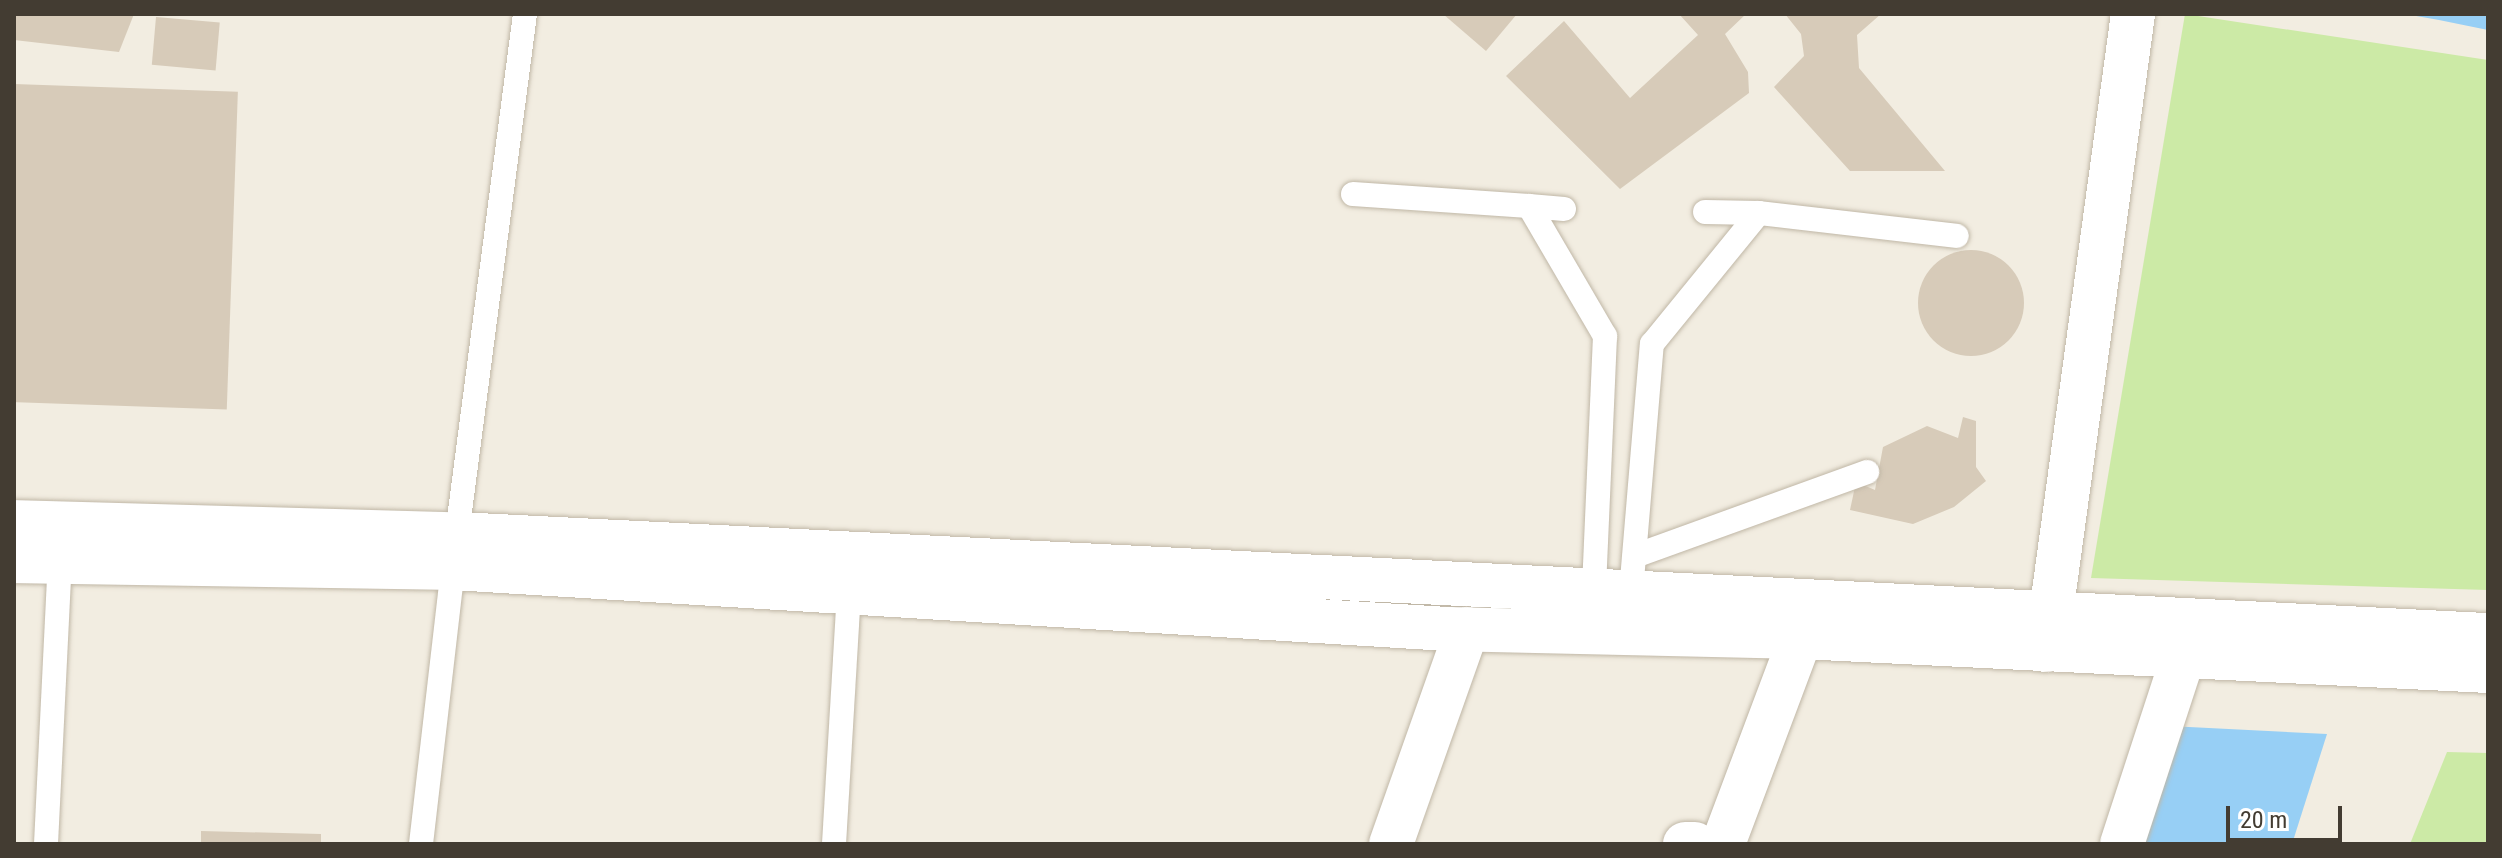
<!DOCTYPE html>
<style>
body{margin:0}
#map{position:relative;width:2502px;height:858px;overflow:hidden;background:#f2ede1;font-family:"Roboto Condensed",sans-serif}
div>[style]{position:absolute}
.green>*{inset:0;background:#cceaa6}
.water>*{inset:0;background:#97cff5}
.building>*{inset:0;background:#d7cbb9;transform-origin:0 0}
.round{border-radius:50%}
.roads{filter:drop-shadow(0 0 2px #c0b7a6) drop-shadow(0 0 2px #c0b7a6)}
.service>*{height:24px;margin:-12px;padding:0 12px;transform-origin:12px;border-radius:12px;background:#fff}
.minor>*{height:44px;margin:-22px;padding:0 22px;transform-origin:22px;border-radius:22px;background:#fff}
.tertiary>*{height:44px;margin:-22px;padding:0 22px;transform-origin:22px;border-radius:22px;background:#fff}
span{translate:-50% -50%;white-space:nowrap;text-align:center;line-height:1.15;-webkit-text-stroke:8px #fff;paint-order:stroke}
.frame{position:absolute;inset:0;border:16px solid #433c32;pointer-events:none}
.scale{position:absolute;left:2226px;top:806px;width:116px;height:36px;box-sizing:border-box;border:4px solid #433c32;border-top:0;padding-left:10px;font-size:24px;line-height:28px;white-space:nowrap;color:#433c32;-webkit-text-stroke:6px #fff;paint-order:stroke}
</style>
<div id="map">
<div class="green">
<i style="clip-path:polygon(2185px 14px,2488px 60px,2488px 590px,2091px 578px)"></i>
<i style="clip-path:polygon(2447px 752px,2488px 753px,2488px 844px,2410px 844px)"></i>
</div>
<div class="water">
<i style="clip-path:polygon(2405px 14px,2488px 14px,2488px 30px,2439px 20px)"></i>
<i style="clip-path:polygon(2169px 726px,2327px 734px,2292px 844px,2131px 844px)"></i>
</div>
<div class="building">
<i style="clip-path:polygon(14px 14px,134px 14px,119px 52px,14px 40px)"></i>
<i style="clip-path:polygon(1443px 14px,1517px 14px,1486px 51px)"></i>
<i style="clip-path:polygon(1679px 14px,1746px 14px,1725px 34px,1748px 72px,1749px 93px,1620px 189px,1506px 76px,1564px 21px,1630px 98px,1698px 35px)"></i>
<i style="clip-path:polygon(1785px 14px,1881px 14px,1857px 35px,1859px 68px,1945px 171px,1850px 171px,1774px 87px,1804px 56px,1801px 34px)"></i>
<i style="left:156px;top:17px;width:64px;height:48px;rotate:5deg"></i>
<i style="left:14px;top:84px;width:224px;height:318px;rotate:2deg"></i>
<i class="round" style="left:1918px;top:250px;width:106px;height:106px"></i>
<i style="clip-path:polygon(1963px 417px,1976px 421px,1976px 467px,1986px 481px,1954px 507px,1913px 524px,1850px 510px,1856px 482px,1875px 490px,1883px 447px,1927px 426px,1958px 438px)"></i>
<i style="clip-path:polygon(201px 831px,321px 834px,321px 844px,201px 844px)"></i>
</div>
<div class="roads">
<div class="service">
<i style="left:1353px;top:194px;width:176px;rotate:3.9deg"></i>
<i style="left:1564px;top:209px;width:35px;rotate:-175deg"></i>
<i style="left:1529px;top:206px;width:151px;rotate:59.7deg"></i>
<i style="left:1605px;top:336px;width:256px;rotate:92.5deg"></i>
<i style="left:1759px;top:213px;width:199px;rotate:6.6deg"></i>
<i style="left:457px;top:534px;width:524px;rotate:-82.55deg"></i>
<i style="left:1635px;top:556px;width:247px;rotate:-19.9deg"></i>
<i style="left:1631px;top:592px;width:249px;rotate:-85.2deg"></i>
<i style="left:1652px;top:344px;width:169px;rotate:-50.8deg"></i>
<i style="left:1759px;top:213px;width:54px;rotate:-178.9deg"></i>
<i style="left:46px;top:844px;width:282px;rotate:-87.2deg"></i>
<i style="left:421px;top:844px;width:278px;rotate:-83.4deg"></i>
<i style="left:834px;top:844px;width:252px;rotate:-86.6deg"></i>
</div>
<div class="minor">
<i style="left:2046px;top:650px;width:642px;rotate:-82.21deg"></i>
<i style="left:1391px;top:844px;width:228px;rotate:-70.5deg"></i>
<i style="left:1685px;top:844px;width:10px"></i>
<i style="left:1723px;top:844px;width:221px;rotate:-69.4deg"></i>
<i style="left:2122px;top:844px;width:194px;rotate:-71.9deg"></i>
</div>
<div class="tertiary">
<i style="left:14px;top:522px;width:443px;rotate:1.6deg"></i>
<i style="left:457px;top:534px;width:2034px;rotate:2.85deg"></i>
<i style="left:14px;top:561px;width:439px;rotate:0.9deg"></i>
<i style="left:453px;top:568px;width:996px;rotate:3.51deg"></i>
<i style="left:1447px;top:629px;width:354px;rotate:1.3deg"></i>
<i style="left:1801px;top:637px;width:688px;rotate:2.83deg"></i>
</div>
</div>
<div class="frame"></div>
<div class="scale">20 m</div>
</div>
